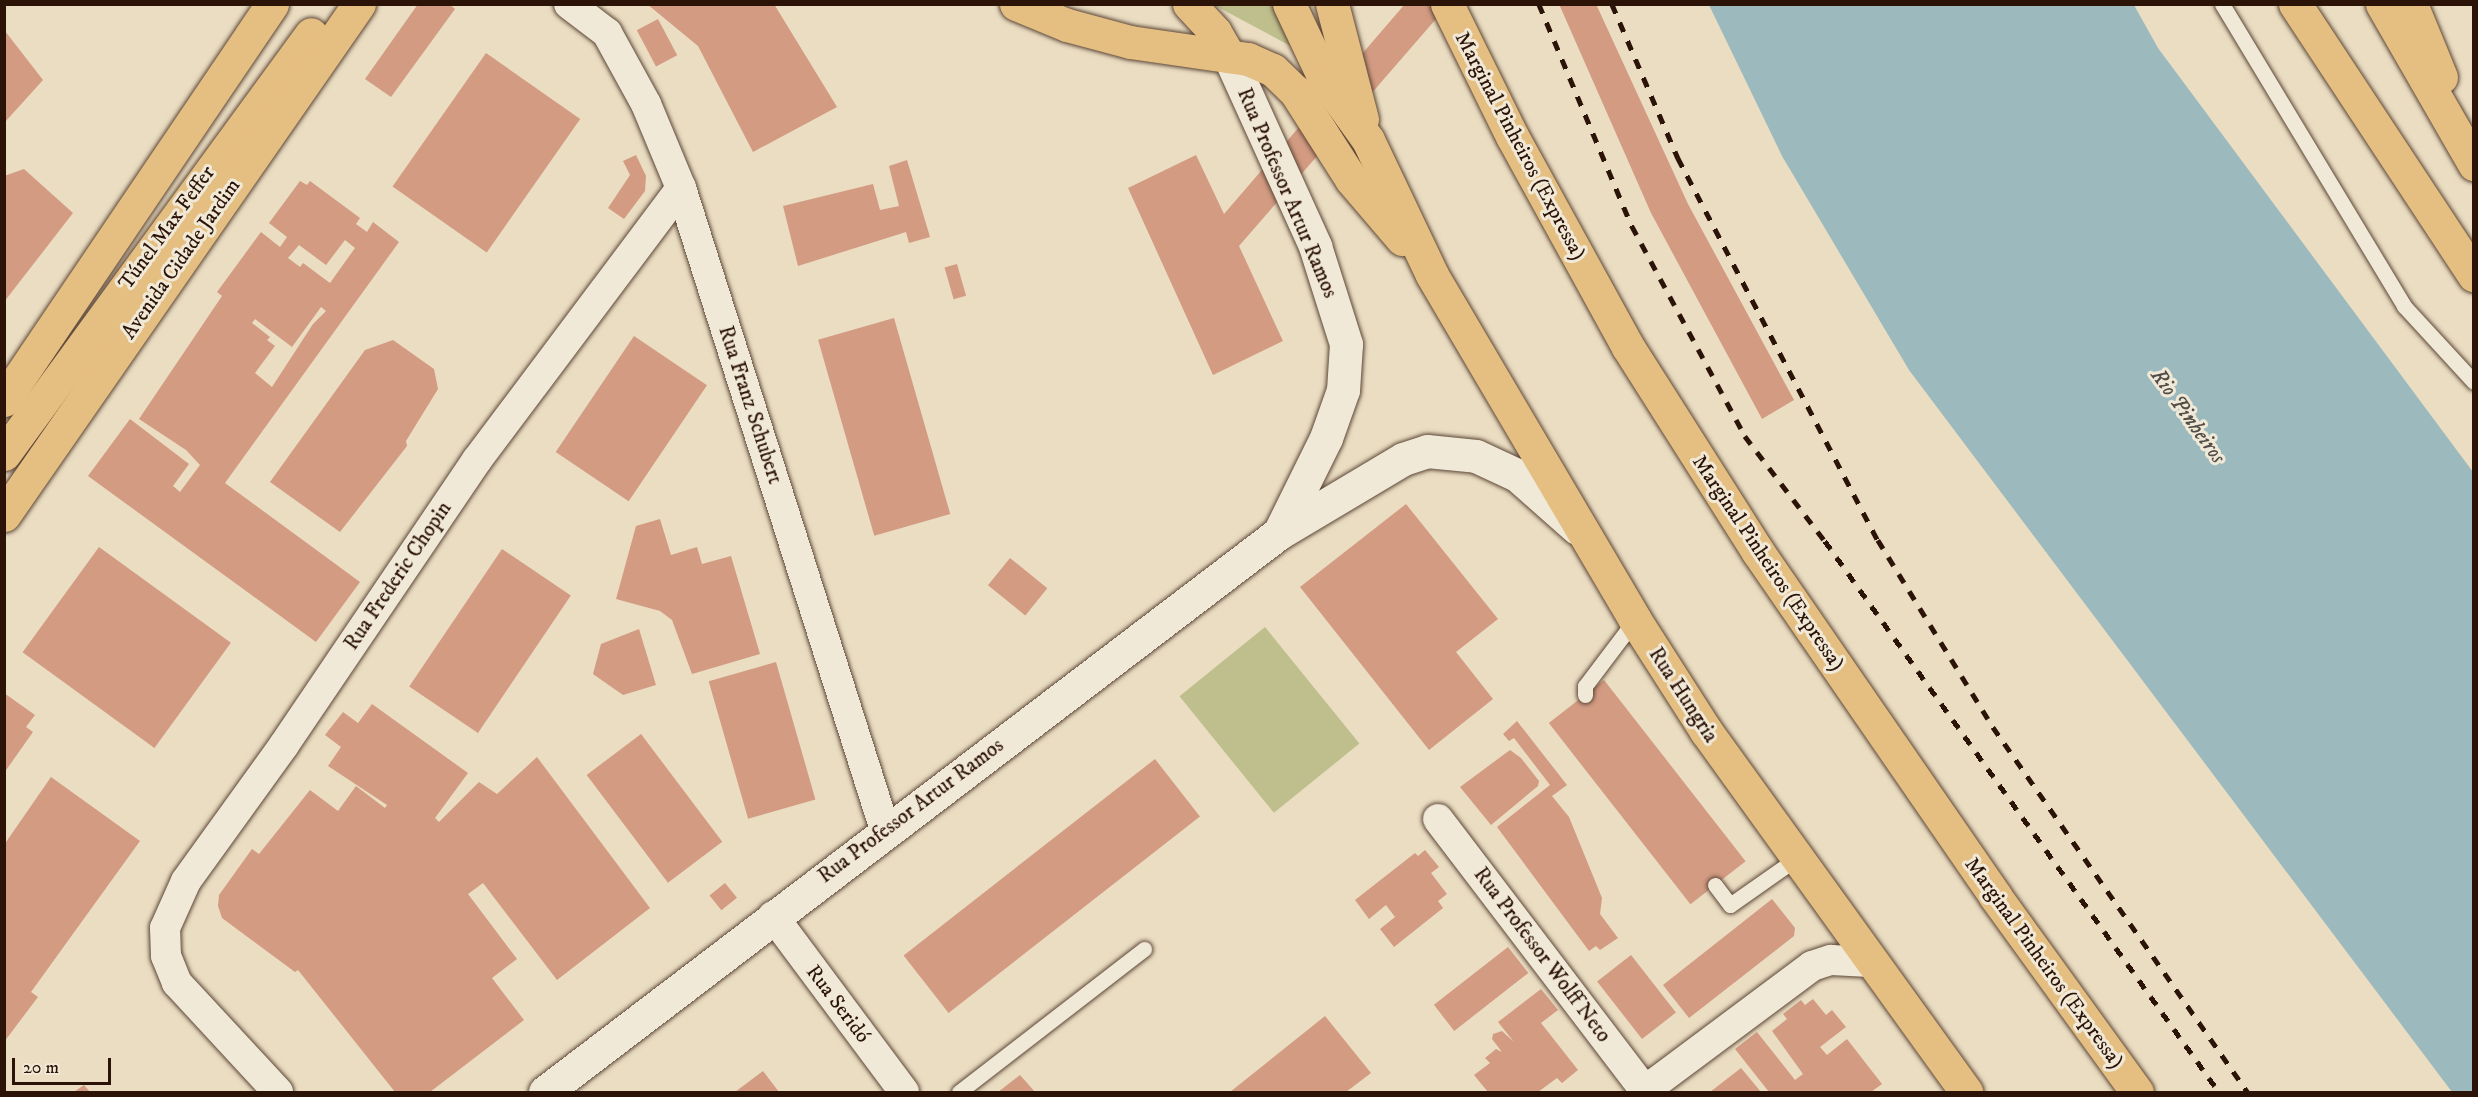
<!DOCTYPE html>
<meta charset="utf-8">
<style>
body{margin:0}
#map{position:relative;width:2478px;height:1097px;overflow:hidden;background:#eaddc2;font-family:"IM FELL DW Pica",serif}
div>[style]{position:absolute}
.green>*{inset:0;background:#bfbf8e;transform-origin:0 0}
.water>*{inset:0;background:#9cbabd}
.building>*{inset:0;background:#d39b82;transform-origin:0 0}
.roads{filter:drop-shadow(0 0 2px #5c4636) drop-shadow(0 0 2px #5c4636)}
.lane>*{height:15px;margin:-7.5px;padding:0 7.5px;transform-origin:7.5px;border-radius:7.5px;background:#f1e9d7}
.street>*{height:30px;margin:-15px;padding:0 15px;transform-origin:15px;border-radius:15px;background:#f1e9d7}
.secondary>*{height:33px;margin:-16.5px;padding:0 16.5px;transform-origin:16.5px;border-radius:16.5px;background:#f1e9d7}
.highway>*{height:33px;margin:-16.5px;padding:0 16.5px;transform-origin:16.5px;border-radius:16.5px;background:#e5be81}
.rail>*{height:4.5px;margin-top:-2.25px;transform-origin:0;background:repeating-linear-gradient(90deg,#2c1307 0 10px,transparent 0 20px)}
span{translate:-50% -50%;white-space:nowrap;text-align:center;line-height:1.15;-webkit-text-stroke:6px #f1e9d7;paint-order:stroke}
.street-label{font-size:21px;color:#2c1307}
.water-label{font-size:22px;color:#534d47;font-style:italic}
.frame{position:absolute;inset:0;border:6px solid #2c1307;pointer-events:none}
.scale{position:absolute;left:12px;top:1058px;width:99px;height:27px;box-sizing:border-box;border:3px solid #2c1307;border-top:0;padding-left:8px;font-size:18px;line-height:21px;white-space:nowrap;color:#2c1307;-webkit-text-stroke:4px #f1e9d7;paint-order:stroke}
</style>
<div id="map">
<div class="green">
<i style="clip-path:polygon(1214px 5px,1281px 5px,1298px 50px)"></i>
<i style="left:1265px;top:627px;width:150px;height:110px;rotate:51deg"></i>
</div>
<div class="water">
<i style="clip-path:polygon(1709px 5px,2134px 5px,2158px 48px,2473px 472px,2473px 1092px,2452px 1092px,1909px 370px,1782px 156px)"></i>
</div>
<div class="building">
<i style="clip-path:polygon(418px 4px,449px 4px,455px 9px,391px 97px,365px 79px)"></i>
<i style="clip-path:polygon(647px 4px,774px 4px,837px 107px,753px 152px,698px 46px)"></i>
<i style="clip-path:polygon(1405px 4px,1449px 4px,1239px 246px,1283px 341px,1213px 375px,1128px 188px,1196px 155px,1224px 214px)"></i>
<i style="clip-path:polygon(1559px 4px,1596px 4px,1688px 204px,1794px 400px,1762px 419px,1651px 213px)"></i>
<i style="left:658px;top:19px;width:41px;height:24px;rotate:62deg"></i>
<i style="clip-path:polygon(5px 31px,43px 80px,5px 122px)"></i>
<i style="left:486px;top:53px;width:115px;height:163px;rotate:35deg"></i>
<i style="clip-path:polygon(636px 155px,646px 176px,645px 191px,624px 219px,608px 208px,630px 175px,623px 161px)"></i>
<i style="clip-path:polygon(907px 160px,930px 237px,909px 243px,906px 232px,798px 266px,783px 206px,873px 184px,880px 210px,899px 206px,889px 166px)"></i>
<i style="clip-path:polygon(24px 169px,73px 213px,4px 302px,4px 176px)"></i>
<i style="clip-path:polygon(evenodd,300px 181px,307px 185px,310px 181px,360px 218px,356px 224px,367px 232px,373px 222px,399px 242px,225px 483px,360px 582px,316px 642px,88px 476px,130px 419px,189px 464px,173px 486px,180px 492px,200px 465px,186px 450px,139px 419px,222px 296px,217px 292px,261px 232px,280px 247px,287px 237px,269px 223px,300px 181px,345px 240px,355px 248px,330px 283px,303px 263px,300px 267px,288px 258px,299px 245px,326px 265px,345px 240px,300px 181px,321px 307px,326px 311px,313px 324px,272px 387px,255px 373px,275px 346px,267px 340px,270px 337px,252px 323px,255px 319px,292px 347px,321px 307px)"></i>
<i style="left:957px;top:264px;width:33px;height:13px;rotate:74deg"></i>
<i style="left:894px;top:318px;width:204px;height:79px;rotate:74deg"></i>
<i style="left:634px;top:336px;width:88px;height:140px;rotate:34deg"></i>
<i style="clip-path:polygon(393px 340px,434px 369px,438px 389px,406px 441px,407px 446px,340px 532px,270px 482px,365px 350px)"></i>
<i style="clip-path:polygon(1406px 504px,1498px 619px,1456px 652px,1493px 699px,1429px 750px,1300px 587px)"></i>
<i style="clip-path:polygon(660px 519px,671px 555px,697px 547px,702px 564px,731px 556px,760px 654px,692px 674px,672px 620px,660px 611px,616px 599px,636px 526px)"></i>
<i style="left:99px;top:547px;width:163px;height:130px;rotate:36deg"></i>
<i style="left:502px;top:549px;width:83px;height:166px;rotate:34deg"></i>
<i style="left:1010px;top:558px;width:48px;height:35px;rotate:39deg"></i>
<i style="clip-path:polygon(639px 629px,656px 685px,623px 695px,593px 674px,601px 644px)"></i>
<i style="left:776px;top:662px;width:143px;height:70px;rotate:74deg"></i>
<i style="left:1604px;top:680px;width:230px;height:70px;rotate:52deg"></i>
<i style="clip-path:polygon(4px 693px,35px 715px,26px 727px,33px 732px,4px 773px)"></i>
<i style="clip-path:polygon(372px 704px,468px 773px,435px 818px,439px 822px,479px 782px,497px 794px,537px 757px,650px 908px,557px 980px,483px 883px,468px 894px,517px 959px,492px 978px,524px 1020px,430px 1092px,395px 1092px,298px 970px,295px 972px,222px 918px,218px 906px,219px 895px,252px 849px,259px 854px,310px 790px,338px 811px,356px 786px,385px 808px,387px 805px,328px 766px,341px 747px,325px 735px,343px 712px,358px 723px)"></i>
<i style="clip-path:polygon(1517px 721px,1567px 785px,1552px 796px,1569px 817px,1602px 898px,1600px 914px,1618px 938px,1600px 950px,1596px 946px,1589px 951px,1497px 827px,1550px 785px,1514px 738px,1509px 741px,1503px 734px)"></i>
<i style="left:641px;top:734px;width:135px;height:68px;rotate:53deg"></i>
<i style="clip-path:polygon(1510px 750px,1521px 758px,1539px 781px,1538px 786px,1491px 825px,1460px 787px)"></i>
<i style="left:1155px;top:759px;width:73px;height:319px;rotate:52deg"></i>
<i style="clip-path:polygon(51px 777px,140px 841px,31px 992px,38px 997px,4px 1042px,4px 845px)"></i>
<i style="clip-path:polygon(1425px 850px,1439px 867px,1431px 873px,1447px 894px,1438px 901px,1443px 908px,1394px 947px,1380px 929px,1395px 917px,1386px 905px,1369px 919px,1355px 900px,1415px 853px,1418px 856px)"></i>
<i style="left:725px;top:883px;width:19px;height:20px;rotate:51deg"></i>
<i style="clip-path:polygon(1772px 899px,1795px 928px,1794px 936px,1689px 1018px,1663px 985px)"></i>
<i style="left:1508px;top:947px;width:33px;height:94px;rotate:52deg"></i>
<i style="left:1631px;top:955px;width:73px;height:43px;rotate:52deg"></i>
<i style="clip-path:polygon(1541px 989px,1558px 1010px,1541px 1023px,1578px 1070px,1562px 1083px,1557px 1078px,1538px 1092px,1488px 1092px,1474px 1075px,1490px 1063px,1485px 1058px,1496px 1049px,1502px 1052px,1492px 1039px,1493px 1034px,1502px 1031px,1514px 1042px,1498px 1022px)"></i>
<i style="clip-path:polygon(1813px 999px,1826px 1015px,1832px 1010px,1846px 1027px,1820px 1047px,1827px 1055px,1847px 1039px,1882px 1084px,1871px 1092px,1769px 1092px,1735px 1049px,1757px 1032px,1795px 1080px,1803px 1074px,1772px 1031px,1787px 1019px,1783px 1014px,1801px 1000px,1805px 1005px)"></i>
<i style="clip-path:polygon(1325px 1016px,1371px 1073px,1346px 1092px,1230px 1092px)"></i>
<i style="clip-path:polygon(1741px 1068px,1761px 1092px,1710px 1092px)"></i>
<i style="clip-path:polygon(763px 1071px,779px 1092px,735px 1092px)"></i>
<i style="clip-path:polygon(1020px 1075px,1035px 1092px,998px 1092px)"></i>
<i style="clip-path:polygon(84px 1085px,90px 1092px,74px 1092px)"></i>
</div>
<div class="roads">
<div class="lane">
<i style="left:2222px;top:4px;width:353px;rotate:58.9deg"></i>
<i style="left:2404px;top:306px;width:103px;rotate:47.4deg"></i>
<i style="left:1585px;top:695px;width:9px;rotate:-90deg"></i>
<i style="left:1585px;top:686px;width:83px;rotate:-52.9deg"></i>
<i style="left:1715px;top:885px;width:25px;rotate:53deg"></i>
<i style="left:1730px;top:905px;width:82px;rotate:-35deg"></i>
<i style="left:959px;top:1092px;width:234px;rotate:-37.7deg"></i>
</div>
<div class="street">
<i style="left:569px;top:4px;width:48px;rotate:37.3deg"></i>
<i style="left:607px;top:33px;width:81px;rotate:61.2deg"></i>
<i style="left:646px;top:104px;width:91px;rotate:67.4deg"></i>
<i style="left:681px;top:188px;width:674px;rotate:72.37deg"></i>
<i style="left:1438px;top:819px;width:342px;rotate:52.7deg"></i>
<i style="left:773px;top:916px;width:219px;rotate:53.3deg"></i>
<i style="left:278px;top:1092px;width:149px;rotate:-132.8deg"></i>
<i style="left:177px;top:983px;width:29px;rotate:-112deg"></i>
<i style="left:166px;top:956px;width:28px;rotate:-92deg"></i>
<i style="left:165px;top:928px;width:51px;rotate:-65.9deg"></i>
<i style="left:186px;top:881px;width:168px;rotate:-54.2deg"></i>
<i style="left:284px;top:745px;width:344px;rotate:-55.9deg"></i>
<i style="left:477px;top:460px;width:340px;rotate:-53.1deg"></i>
<i style="left:1643px;top:1092px;width:211px;rotate:-36.7deg"></i>
<i style="left:1812px;top:966px;width:20px;rotate:-18deg"></i>
<i style="left:1831px;top:960px;width:39px;rotate:3deg"></i>
</div>
<div class="secondary">
<i style="left:1229px;top:56px;width:209px;rotate:65.6deg"></i>
<i style="left:1315px;top:246px;width:103px;rotate:72.4deg"></i>
<i style="left:1346px;top:344px;width:46px;rotate:93.7deg"></i>
<i style="left:1343px;top:390px;width:51px;rotate:109.5deg"></i>
<i style="left:1326px;top:438px;width:106px;rotate:116.3deg"></i>
<i style="left:545px;top:1092px;width:923px;rotate:-37.29deg"></i>
<i style="left:1279px;top:533px;width:144px;rotate:-30.8deg"></i>
<i style="left:1403px;top:459px;width:25px;rotate:-18deg"></i>
<i style="left:1427px;top:451px;width:49px;rotate:5.8deg"></i>
<i style="left:1476px;top:456px;width:45px;rotate:24.9deg"></i>
<i style="left:1517px;top:475px;width:80px;rotate:41.5deg"></i>
</div>
<div class="highway">
<i style="left:1016px;top:4px;width:55px;rotate:22.4deg"></i>
<i style="left:1067px;top:25px;width:65px;rotate:15.1deg"></i>
<i style="left:1130px;top:42px;width:119px;rotate:8.2deg"></i>
<i style="left:1248px;top:59px;width:27px;rotate:24deg"></i>
<i style="left:1273px;top:70px;width:30px;rotate:44deg"></i>
<i style="left:1295px;top:91px;width:104px;rotate:57.5deg"></i>
<i style="left:1351px;top:179px;width:79px;rotate:49.6deg"></i>
<i style="left:1189px;top:4px;width:38px;rotate:47deg"></i>
<i style="left:1215px;top:32px;width:28px;rotate:60deg"></i>
<i style="left:1289px;top:4px;width:84px;rotate:64.7deg"></i>
<i style="left:1325px;top:80px;width:74px;rotate:54.4deg"></i>
<i style="left:1368px;top:140px;width:149px;rotate:64.6deg"></i>
<i style="left:1432px;top:275px;width:400px;rotate:59.5deg"></i>
<i style="left:1635px;top:620px;width:132px;rotate:57.4deg"></i>
<i style="left:1706px;top:731px;width:445px;rotate:54.2deg"></i>
<i style="left:1332px;top:4px;width:119px;rotate:75.4deg"></i>
<i style="left:1447px;top:4px;width:147px;rotate:63.8deg"></i>
<i style="left:1512px;top:136px;width:241px;rotate:61.2deg"></i>
<i style="left:1628px;top:347px;width:243px;rotate:57.6deg"></i>
<i style="left:1758px;top:552px;width:418px;rotate:55.4deg"></i>
<i style="left:1995px;top:896px;width:242px;rotate:54.1deg"></i>
<i style="left:2295px;top:4px;width:325px;rotate:56.6deg"></i>
<i style="left:2382px;top:4px;width:185px;rotate:60.1deg"></i>
<i style="left:2411px;top:4px;width:79px;rotate:67.7deg"></i>
<i style="left:4px;top:400px;width:478px;rotate:-55.9deg"></i>
<i style="left:4px;top:454px;width:520px;rotate:-53.83deg"></i>
<i style="left:4px;top:515px;width:622px;rotate:-55.21deg"></i>
</div>
</div>
<div class="rail">
<i style="left:1539px;top:4px;width:241px;rotate:67.3deg"></i>
<i style="left:1632px;top:226px;width:238px;rotate:61.7deg"></i>
<i style="left:1745px;top:436px;width:132px;rotate:52.7deg"></i>
<i style="left:1825px;top:541px;width:677px;rotate:54.43deg"></i>
<i style="left:1612px;top:4px;width:168px;rotate:66.8deg"></i>
<i style="left:1678px;top:158px;width:431px;rotate:62.4deg"></i>
<i style="left:1878px;top:540px;width:220px;rotate:58.4deg"></i>
<i style="left:1993px;top:727px;width:445px;rotate:55.1deg"></i>
</div>
<div class="street-label">
<span style="left:1520px;top:146px;rotate:62deg">Marginal Pinheiros (Expressa)</span>
<span style="left:1287px;top:193px;rotate:67deg">Rua Professor Artur Ramos</span>
<span style="left:167px;top:228px;rotate:-54deg">Túnel Max Feffer</span>
<span style="left:181px;top:259px;rotate:-55deg">Avenida Cidade Jardim</span>
<span style="left:750px;top:405px;rotate:72deg">Rua Franz Schubert</span>
<span style="left:1768px;top:563px;rotate:56deg">Marginal Pinheiros (Expressa)</span>
<span style="left:398px;top:576px;rotate:-56deg">Rua Frederic Chopin</span>
<span style="left:1683px;top:695px;rotate:57deg">Rua Hungria</span>
<span style="left:911px;top:811px;rotate:-37deg">Rua Professor Artur Ramos</span>
<span style="left:1542px;top:955px;rotate:53deg">Rua Professor Wolff Neto</span>
<span style="left:2044px;top:963px;rotate:54deg">Marginal Pinheiros (Expressa)</span>
<span style="left:838px;top:1004px;rotate:53deg">Rua Seridó</span>
</div>
<div class="water-label">
<span style="left:2188px;top:416px;rotate:54deg">Rio Pinheiros</span>
</div>
<div class="frame"></div>
<div class="scale">20 m</div>
</div>
